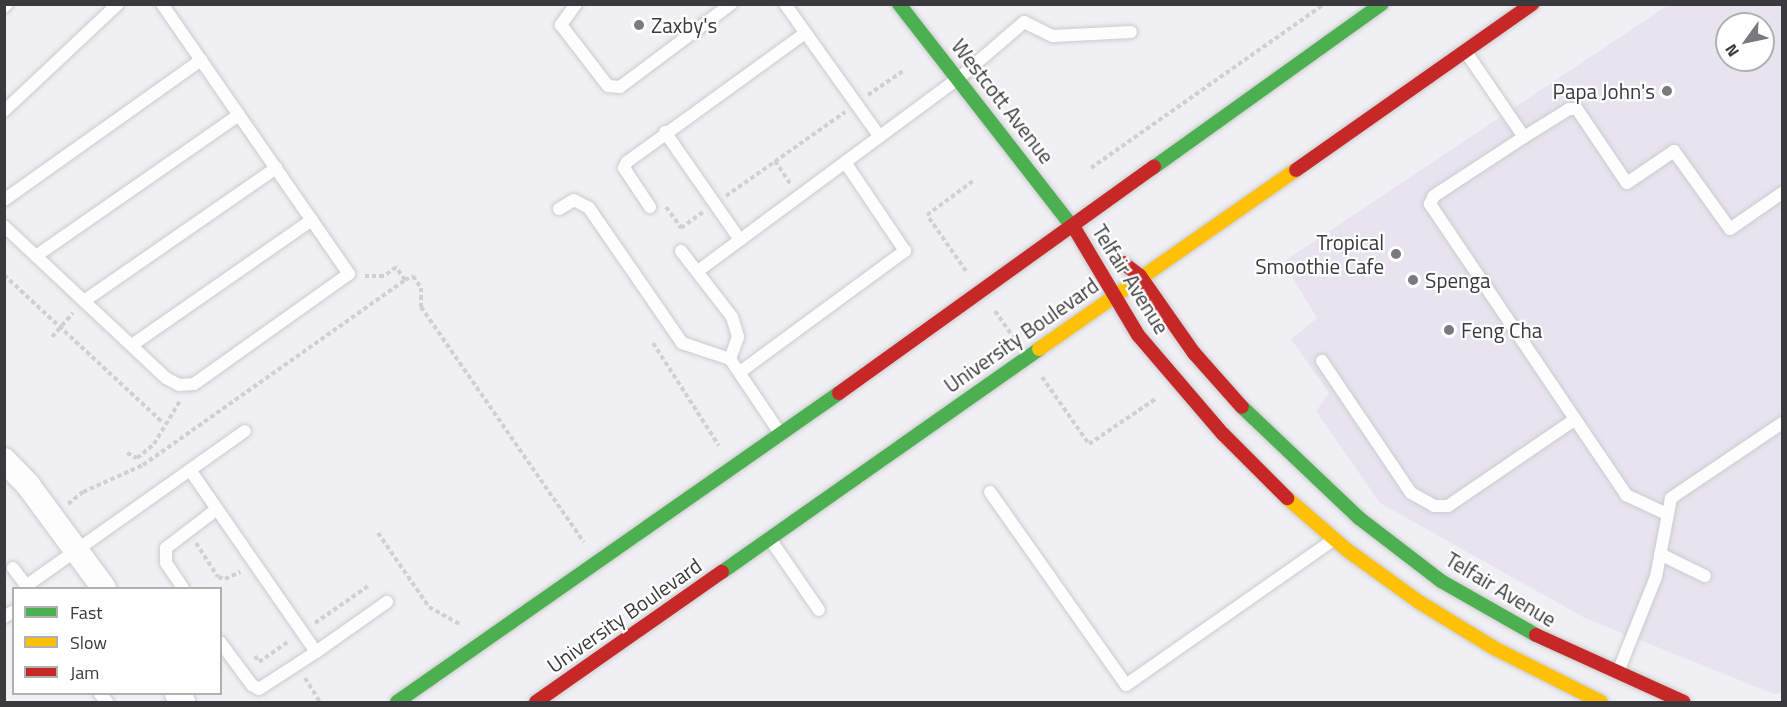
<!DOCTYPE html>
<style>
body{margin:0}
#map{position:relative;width:1787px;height:707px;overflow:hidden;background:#f0eff3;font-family:"Titillium Web",sans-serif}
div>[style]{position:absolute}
.built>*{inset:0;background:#e8e4ef}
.path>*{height:4px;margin-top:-2px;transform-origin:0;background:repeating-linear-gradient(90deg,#d0d0d2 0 4.5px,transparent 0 7.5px)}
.roads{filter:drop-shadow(0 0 2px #cbcbce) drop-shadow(0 0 2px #cbcbce)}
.lane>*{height:12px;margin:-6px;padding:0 6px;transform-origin:6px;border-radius:6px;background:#fdfdfd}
.street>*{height:24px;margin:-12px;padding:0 12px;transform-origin:12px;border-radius:12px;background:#fdfdfd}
.fast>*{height:14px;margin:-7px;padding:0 7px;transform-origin:7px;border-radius:7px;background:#4caf50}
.slow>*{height:14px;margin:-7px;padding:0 7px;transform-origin:7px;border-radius:7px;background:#ffc107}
.jam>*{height:14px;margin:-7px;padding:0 7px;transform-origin:7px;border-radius:7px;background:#c62828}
.dots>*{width:16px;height:16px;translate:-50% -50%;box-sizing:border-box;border:3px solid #fff;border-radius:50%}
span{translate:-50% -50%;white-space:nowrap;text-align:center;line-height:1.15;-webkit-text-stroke:4.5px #fff;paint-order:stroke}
.poi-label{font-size:21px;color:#3a393d}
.left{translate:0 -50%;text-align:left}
.right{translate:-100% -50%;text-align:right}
.street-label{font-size:21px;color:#3a393d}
.frame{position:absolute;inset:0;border:6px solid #3a393d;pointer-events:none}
.legend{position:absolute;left:12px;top:587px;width:210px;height:108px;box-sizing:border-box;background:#fff;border:2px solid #b0b0b1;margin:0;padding:8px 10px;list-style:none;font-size:18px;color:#3a393d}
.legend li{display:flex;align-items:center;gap:12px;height:30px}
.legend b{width:30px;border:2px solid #b0b0b1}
.north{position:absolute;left:1715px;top:12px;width:60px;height:60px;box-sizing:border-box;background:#fff;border:2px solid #b0b0b1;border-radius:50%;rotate:237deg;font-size:16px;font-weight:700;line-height:24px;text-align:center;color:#3a393d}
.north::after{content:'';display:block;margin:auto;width:21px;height:27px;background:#7a797d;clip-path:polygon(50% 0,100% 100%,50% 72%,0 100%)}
</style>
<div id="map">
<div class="built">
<i style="clip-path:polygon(evenodd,1668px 5px,1782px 5px,1782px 692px,1774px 694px,1585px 618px,1380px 503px,1316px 411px,1329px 393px,1291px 339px,1317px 318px,1283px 262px,1668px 5px,1727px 24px,1763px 24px,1763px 60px,1727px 60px,1727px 24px)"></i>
</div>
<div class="path">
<i style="left:868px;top:95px;width:42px;rotate:-34.4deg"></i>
<i style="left:775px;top:161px;width:27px;rotate:56deg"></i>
<i style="left:1091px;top:168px;width:285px;rotate:-35.1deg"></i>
<i style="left:726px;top:196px;width:146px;rotate:-35.2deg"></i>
<i style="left:666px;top:207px;width:26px;rotate:54deg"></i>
<i style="left:681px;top:228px;width:27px;rotate:-36deg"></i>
<i style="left:966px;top:271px;width:68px;rotate:-124.9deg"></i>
<i style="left:927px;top:215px;width:57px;rotate:-36.5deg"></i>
<i style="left:4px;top:275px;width:217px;rotate:42.9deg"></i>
<i style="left:405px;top:280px;width:9px;rotate:-27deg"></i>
<i style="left:413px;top:276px;width:14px;rotate:56deg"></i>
<i style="left:421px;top:288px;width:19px;rotate:90deg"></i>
<i style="left:421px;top:307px;width:286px;rotate:55.3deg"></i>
<i style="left:995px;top:311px;width:32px;rotate:55deg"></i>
<i style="left:52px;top:337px;width:32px;rotate:-49deg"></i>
<i style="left:653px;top:343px;width:122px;rotate:57.3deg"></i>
<i style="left:1042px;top:377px;width:82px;rotate:55deg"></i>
<i style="left:1089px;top:444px;width:82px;rotate:-34.1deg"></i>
<i style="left:127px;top:453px;width:11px;rotate:27deg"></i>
<i style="left:137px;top:458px;width:22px;rotate:-39deg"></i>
<i style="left:154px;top:444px;width:52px;rotate:-59deg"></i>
<i style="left:68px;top:504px;width:19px;rotate:-39deg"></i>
<i style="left:83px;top:492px;width:66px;rotate:-24.2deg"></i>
<i style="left:143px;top:465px;width:321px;rotate:-35.2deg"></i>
<i style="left:405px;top:280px;width:16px;rotate:-125deg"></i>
<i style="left:396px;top:267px;width:15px;rotate:143deg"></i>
<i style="left:384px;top:276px;width:19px;rotate:180deg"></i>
<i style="left:378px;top:533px;width:90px;rotate:55.4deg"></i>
<i style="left:429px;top:607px;width:37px;rotate:29deg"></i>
<i style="left:196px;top:543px;width:40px;rotate:57.1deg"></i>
<i style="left:218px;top:577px;width:7px;rotate:16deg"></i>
<i style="left:225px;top:579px;width:17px;rotate:-25deg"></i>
<i style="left:315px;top:623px;width:65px;rotate:-34.9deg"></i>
<i style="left:255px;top:656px;width:7px;rotate:56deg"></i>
<i style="left:259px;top:662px;width:37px;rotate:-35deg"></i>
<i style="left:305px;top:678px;width:28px;rotate:58deg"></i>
</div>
<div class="roads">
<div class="lane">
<i style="left:576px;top:4px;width:26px;rotate:126deg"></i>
<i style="left:561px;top:25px;width:77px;rotate:52.4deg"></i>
<i style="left:608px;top:86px;width:12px;rotate:5deg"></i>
<i style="left:620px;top:87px;width:139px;rotate:-36.8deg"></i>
<i style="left:785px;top:4px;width:163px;rotate:54.5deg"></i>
<i style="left:4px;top:7px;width:4px;rotate:-45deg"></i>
<i style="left:1466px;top:52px;width:103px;rotate:55.7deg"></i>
<i style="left:1524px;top:137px;width:108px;rotate:146.8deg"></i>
<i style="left:1434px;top:196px;width:9px;rotate:117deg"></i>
<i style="left:1430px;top:204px;width:351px;rotate:56deg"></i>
<i style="left:1626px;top:495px;width:45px;rotate:24.9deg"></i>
<i style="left:4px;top:111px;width:156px;rotate:-43.2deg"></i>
<i style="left:665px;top:132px;width:131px;rotate:55.2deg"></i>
<i style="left:1524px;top:137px;width:53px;rotate:-31.9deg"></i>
<i style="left:1569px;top:109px;width:8px"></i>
<i style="left:1577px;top:109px;width:89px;rotate:56deg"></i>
<i style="left:1627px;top:183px;width:57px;rotate:-34.2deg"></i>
<i style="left:1674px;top:151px;width:96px;rotate:54.3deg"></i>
<i style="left:1730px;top:229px;width:63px;rotate:-34.7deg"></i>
<i style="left:4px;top:200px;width:242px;rotate:-35.4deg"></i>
<i style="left:650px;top:207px;width:47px;rotate:-123.7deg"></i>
<i style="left:624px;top:168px;width:7px;rotate:-63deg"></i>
<i style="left:627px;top:162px;width:220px;rotate:-35.9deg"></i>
<i style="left:559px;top:209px;width:17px;rotate:-31deg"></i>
<i style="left:574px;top:200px;width:17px;rotate:28deg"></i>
<i style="left:589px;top:208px;width:164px;rotate:55.4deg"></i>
<i style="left:682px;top:343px;width:51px;rotate:18.4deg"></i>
<i style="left:730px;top:359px;width:89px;rotate:56deg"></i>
<i style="left:4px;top:226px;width:222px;rotate:43.2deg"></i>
<i style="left:166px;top:378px;width:15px;rotate:28deg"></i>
<i style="left:179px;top:385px;width:15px;rotate:-4deg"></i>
<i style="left:194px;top:384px;width:190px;rotate:-35.4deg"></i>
<i style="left:349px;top:274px;width:328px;rotate:-124.7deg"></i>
<i style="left:681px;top:251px;width:83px;rotate:52.3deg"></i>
<i style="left:732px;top:317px;width:21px;rotate:73deg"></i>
<i style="left:738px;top:337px;width:23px;rotate:110deg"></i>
<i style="left:36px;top:256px;width:247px;rotate:-34.8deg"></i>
<i style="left:698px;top:271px;width:325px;rotate:-36.5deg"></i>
<i style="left:959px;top:78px;width:86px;rotate:-40.7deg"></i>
<i style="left:1024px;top:22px;width:32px;rotate:26deg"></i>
<i style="left:1053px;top:36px;width:78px;rotate:-2.9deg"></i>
<i style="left:84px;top:301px;width:234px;rotate:-34.7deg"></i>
<i style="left:132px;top:345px;width:219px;rotate:-34.8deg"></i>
<i style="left:1322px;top:361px;width:159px;rotate:56deg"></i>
<i style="left:1411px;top:493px;width:26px;rotate:29deg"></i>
<i style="left:1434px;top:506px;width:14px"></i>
<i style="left:1448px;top:506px;width:153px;rotate:-34.3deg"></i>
<i style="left:740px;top:372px;width:205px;rotate:-36.3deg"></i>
<i style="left:905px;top:251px;width:107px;rotate:-124deg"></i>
<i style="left:190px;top:470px;width:221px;rotate:55.3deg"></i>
<i style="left:316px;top:652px;width:87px;rotate:-35.2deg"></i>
<i style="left:990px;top:492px;width:236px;rotate:54.8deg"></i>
<i style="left:1126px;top:685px;width:253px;rotate:-35deg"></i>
<i style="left:770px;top:539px;width:86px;rotate:55.4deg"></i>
<i style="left:1660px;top:554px;width:50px;rotate:26.1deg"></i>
<i style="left:13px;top:568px;width:25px;rotate:53deg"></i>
<i style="left:26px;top:586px;width:268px;rotate:-35.3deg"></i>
<i style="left:183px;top:588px;width:30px;rotate:-124deg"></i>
<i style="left:166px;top:563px;width:15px;rotate:-90deg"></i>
<i style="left:166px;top:548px;width:64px;rotate:-37.4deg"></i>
<i style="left:4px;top:617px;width:12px;rotate:-31deg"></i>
<i style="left:220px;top:642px;width:54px;rotate:53.3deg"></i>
<i style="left:252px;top:685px;width:8px;rotate:30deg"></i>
<i style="left:259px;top:689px;width:68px;rotate:-33deg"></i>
<i style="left:1618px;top:672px;width:102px;rotate:-68.2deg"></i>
<i style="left:1656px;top:577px;width:80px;rotate:-79.2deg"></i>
<i style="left:1671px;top:498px;width:134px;rotate:-34deg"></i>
<i style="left:100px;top:694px;width:11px;rotate:49deg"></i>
</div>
<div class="street">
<i style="left:4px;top:460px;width:35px;rotate:46deg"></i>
<i style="left:28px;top:485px;width:128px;rotate:53.6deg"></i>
<i style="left:177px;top:694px;width:10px;rotate:53deg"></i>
</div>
<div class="fast">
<i style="left:899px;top:4px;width:288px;rotate:52.1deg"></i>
<i style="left:1154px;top:167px;width:280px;rotate:-35.6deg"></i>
<i style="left:1242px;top:407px;width:161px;rotate:43.5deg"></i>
<i style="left:1359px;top:518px;width:103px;rotate:37.5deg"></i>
<i style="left:1441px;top:581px;width:109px;rotate:29.6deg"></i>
<i style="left:722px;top:572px;width:388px;rotate:-35.1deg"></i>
<i style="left:397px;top:702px;width:539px;rotate:-34.96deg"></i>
</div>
<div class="slow">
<i style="left:1039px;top:349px;width:313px;rotate:-34.9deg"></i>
<i style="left:1287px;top:498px;width:79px;rotate:40.9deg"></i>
<i style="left:1347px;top:550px;width:89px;rotate:35.8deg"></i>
<i style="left:1419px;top:602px;width:88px;rotate:31.5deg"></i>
<i style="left:1494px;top:648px;width:120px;rotate:26.8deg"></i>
</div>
<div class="jam">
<i style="left:1296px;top:170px;width:289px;rotate:-35.1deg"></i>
<i style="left:1076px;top:231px;width:121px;rotate:59.2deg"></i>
<i style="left:1138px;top:335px;width:130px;rotate:49.4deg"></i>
<i style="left:1223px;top:434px;width:91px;rotate:45deg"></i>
<i style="left:1123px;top:263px;width:21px;rotate:37deg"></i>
<i style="left:1140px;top:276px;width:94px;rotate:55deg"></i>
<i style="left:1194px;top:353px;width:72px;rotate:48.4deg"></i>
<i style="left:839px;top:393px;width:388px;rotate:-35.7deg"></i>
<i style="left:1536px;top:635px;width:162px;rotate:24.4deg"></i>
<i style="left:536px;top:702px;width:227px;rotate:-35deg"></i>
</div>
</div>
<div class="dots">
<i style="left:639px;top:25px;background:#7a797d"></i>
<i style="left:1667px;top:91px;background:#7a797d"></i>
<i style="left:1396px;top:254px;background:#7a797d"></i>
<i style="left:1413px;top:280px;background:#7a797d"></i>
<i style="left:1449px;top:330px;background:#7a797d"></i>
</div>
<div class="poi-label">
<span class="left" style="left:651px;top:25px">Zaxby's</span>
<span class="right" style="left:1655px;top:91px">Papa John's</span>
<span class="right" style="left:1384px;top:254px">Tropical<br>Smoothie Cafe</span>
<span class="left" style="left:1425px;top:280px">Spenga</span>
<span class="left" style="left:1461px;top:330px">Feng Cha</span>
</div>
<div class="street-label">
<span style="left:1003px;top:101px;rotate:52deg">Westcott Avenue</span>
<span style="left:1131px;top:279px;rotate:58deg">Telfair Avenue</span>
<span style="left:1021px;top:335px;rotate:-35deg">University Boulevard</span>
<span style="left:1501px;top:589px;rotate:31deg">Telfair Avenue</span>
<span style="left:624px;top:615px;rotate:-35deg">University Boulevard</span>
</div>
<div class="frame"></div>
<ul class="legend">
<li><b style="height:8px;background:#4caf50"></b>Fast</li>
<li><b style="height:8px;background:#ffc107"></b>Slow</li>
<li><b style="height:8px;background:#c62828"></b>Jam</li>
</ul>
<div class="north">N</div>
</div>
